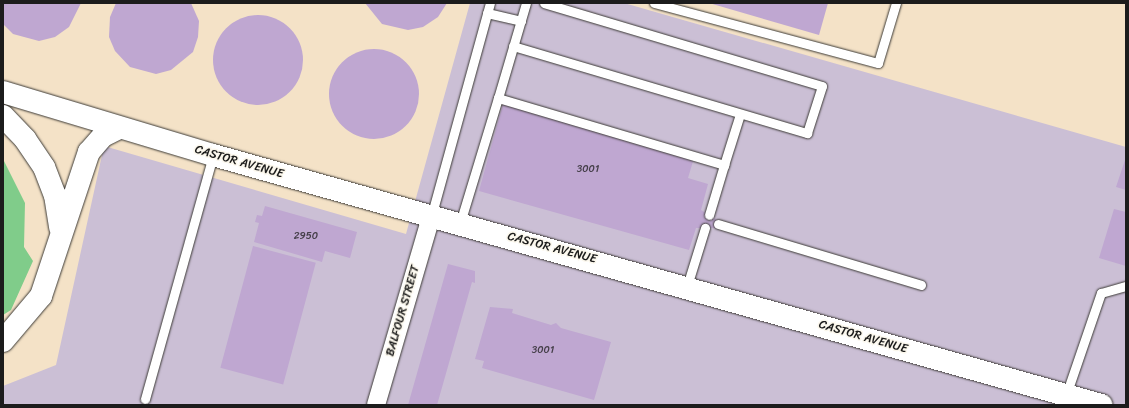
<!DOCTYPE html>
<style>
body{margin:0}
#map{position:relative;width:1129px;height:408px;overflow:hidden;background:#f4e2c7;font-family:Sriracha,sans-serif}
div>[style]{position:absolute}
.industrial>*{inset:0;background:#cbbfd5}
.green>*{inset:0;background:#80cc8a}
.building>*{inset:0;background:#bfa7d1;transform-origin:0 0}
.round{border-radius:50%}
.roads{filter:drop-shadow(0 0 1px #3c3a36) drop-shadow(0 0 1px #3c3a36)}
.service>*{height:9px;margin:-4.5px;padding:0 4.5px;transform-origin:4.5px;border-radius:4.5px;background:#fff}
.minor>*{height:18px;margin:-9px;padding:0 9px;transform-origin:9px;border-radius:9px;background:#fff}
.tertiary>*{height:22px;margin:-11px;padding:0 11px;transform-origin:11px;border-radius:11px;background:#fff}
.motorway>*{height:22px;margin:-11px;padding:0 11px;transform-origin:11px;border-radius:11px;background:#fff}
span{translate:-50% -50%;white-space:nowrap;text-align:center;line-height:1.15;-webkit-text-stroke:3px #fbf7ec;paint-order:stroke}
.number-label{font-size:10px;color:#453f49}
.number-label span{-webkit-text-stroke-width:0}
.street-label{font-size:12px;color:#1c1c1c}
.frame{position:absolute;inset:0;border:4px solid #1c1c1c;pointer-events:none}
</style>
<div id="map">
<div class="industrial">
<i style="clip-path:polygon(470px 3px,624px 3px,1126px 147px,1126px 405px,3px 405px,3px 386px,56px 365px,104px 146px,406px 234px)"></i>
</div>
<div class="green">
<i style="clip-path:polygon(3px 159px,25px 203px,24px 247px,33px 261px,11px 310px,3px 315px)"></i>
</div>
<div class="building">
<i style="clip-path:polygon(3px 3px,81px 3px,69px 27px,55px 37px,39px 41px,13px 34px,3px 24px)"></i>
<i style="clip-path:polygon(116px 3px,191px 3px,199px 21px,198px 37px,193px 52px,171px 70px,156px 74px,130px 67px,115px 51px,109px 37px,110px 17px)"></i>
<i style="clip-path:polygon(365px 3px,447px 3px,438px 17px,423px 27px,408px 30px,382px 24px)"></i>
<i style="clip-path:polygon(709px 3px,828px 3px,819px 35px)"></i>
<i class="round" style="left:213px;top:15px;width:90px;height:90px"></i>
<i class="round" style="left:329px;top:49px;width:90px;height:90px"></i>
<i style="clip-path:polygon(503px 104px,694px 158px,688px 178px,708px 184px,701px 210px,719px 221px,717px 228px,696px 228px,689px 250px,479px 191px)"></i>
<i style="clip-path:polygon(1126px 157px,1126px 190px,1116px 187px)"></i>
<i style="clip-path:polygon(265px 206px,357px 232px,350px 258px,325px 251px,322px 262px,254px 242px,259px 223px,255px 222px,257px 215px,262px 216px)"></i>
<i style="clip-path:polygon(1114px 209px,1126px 212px,1126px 266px,1099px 258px)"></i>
<i style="left:253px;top:246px;width:65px;height:126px;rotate:15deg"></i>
<i style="clip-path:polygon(448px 264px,475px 271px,475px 283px,472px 282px,437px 405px,408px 405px)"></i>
<i style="clip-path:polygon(490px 307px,513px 309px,512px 313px,551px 325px,556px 323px,561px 328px,611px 342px,594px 400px,482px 368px,484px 361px,475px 359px)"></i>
</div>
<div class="roads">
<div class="service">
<i style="left:526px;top:3px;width:99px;rotate:106.4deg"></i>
<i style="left:498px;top:98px;width:236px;rotate:16.5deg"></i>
<i style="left:724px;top:165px;width:52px;rotate:106.7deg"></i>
<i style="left:654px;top:3px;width:232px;rotate:15deg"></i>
<i style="left:878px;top:63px;width:63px;rotate:-73.3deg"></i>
<i style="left:487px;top:13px;width:35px;rotate:13deg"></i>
<i style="left:513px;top:46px;width:307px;rotate:16.5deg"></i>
<i style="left:807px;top:133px;width:49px;rotate:-72.3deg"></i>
<i style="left:822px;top:86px;width:290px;rotate:-163.4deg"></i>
<i style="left:724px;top:165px;width:53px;rotate:-72.6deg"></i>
<i style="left:431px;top:217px;width:222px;rotate:-74.6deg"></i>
<i style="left:460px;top:223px;width:131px;rotate:-73.1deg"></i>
<i style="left:718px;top:224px;width:212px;rotate:16.7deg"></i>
<i style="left:687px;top:286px;width:61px;rotate:-72.8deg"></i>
<i style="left:1066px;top:395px;width:108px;rotate:-71.1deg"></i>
<i style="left:1101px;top:293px;width:26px;rotate:-16deg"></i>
<i style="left:145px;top:399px;width:253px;rotate:-74.4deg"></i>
</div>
<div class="minor">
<i style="left:376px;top:405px;width:196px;rotate:-73.7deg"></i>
</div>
<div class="tertiary">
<i style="left:3px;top:92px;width:219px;rotate:16.7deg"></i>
<i style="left:213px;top:155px;width:923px;rotate:15.72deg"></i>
</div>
<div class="motorway">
<i style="left:3px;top:116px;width:32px;rotate:46deg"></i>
<i style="left:25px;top:139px;width:34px;rotate:56deg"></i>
<i style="left:44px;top:167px;width:30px;rotate:69deg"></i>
<i style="left:55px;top:195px;width:33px;rotate:81deg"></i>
<i style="left:3px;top:341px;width:59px;rotate:-49.8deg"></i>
<i style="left:41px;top:296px;width:152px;rotate:-71.6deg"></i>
<i style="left:89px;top:152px;width:21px;rotate:-49deg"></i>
<i style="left:103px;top:136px;width:18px;rotate:-27deg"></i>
</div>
</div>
<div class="number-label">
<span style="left:588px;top:170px">3001</span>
<span style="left:306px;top:237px">2950</span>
<span style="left:543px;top:351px">3001</span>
</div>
<div class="street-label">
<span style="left:239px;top:162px;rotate:16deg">CASTOR AVENUE</span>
<span style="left:552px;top:248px;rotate:15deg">CASTOR AVENUE</span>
<span style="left:403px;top:311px;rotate:-74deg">BALFOUR STREET</span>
<span style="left:863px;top:337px;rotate:16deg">CASTOR AVENUE</span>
</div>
<div class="frame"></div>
</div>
